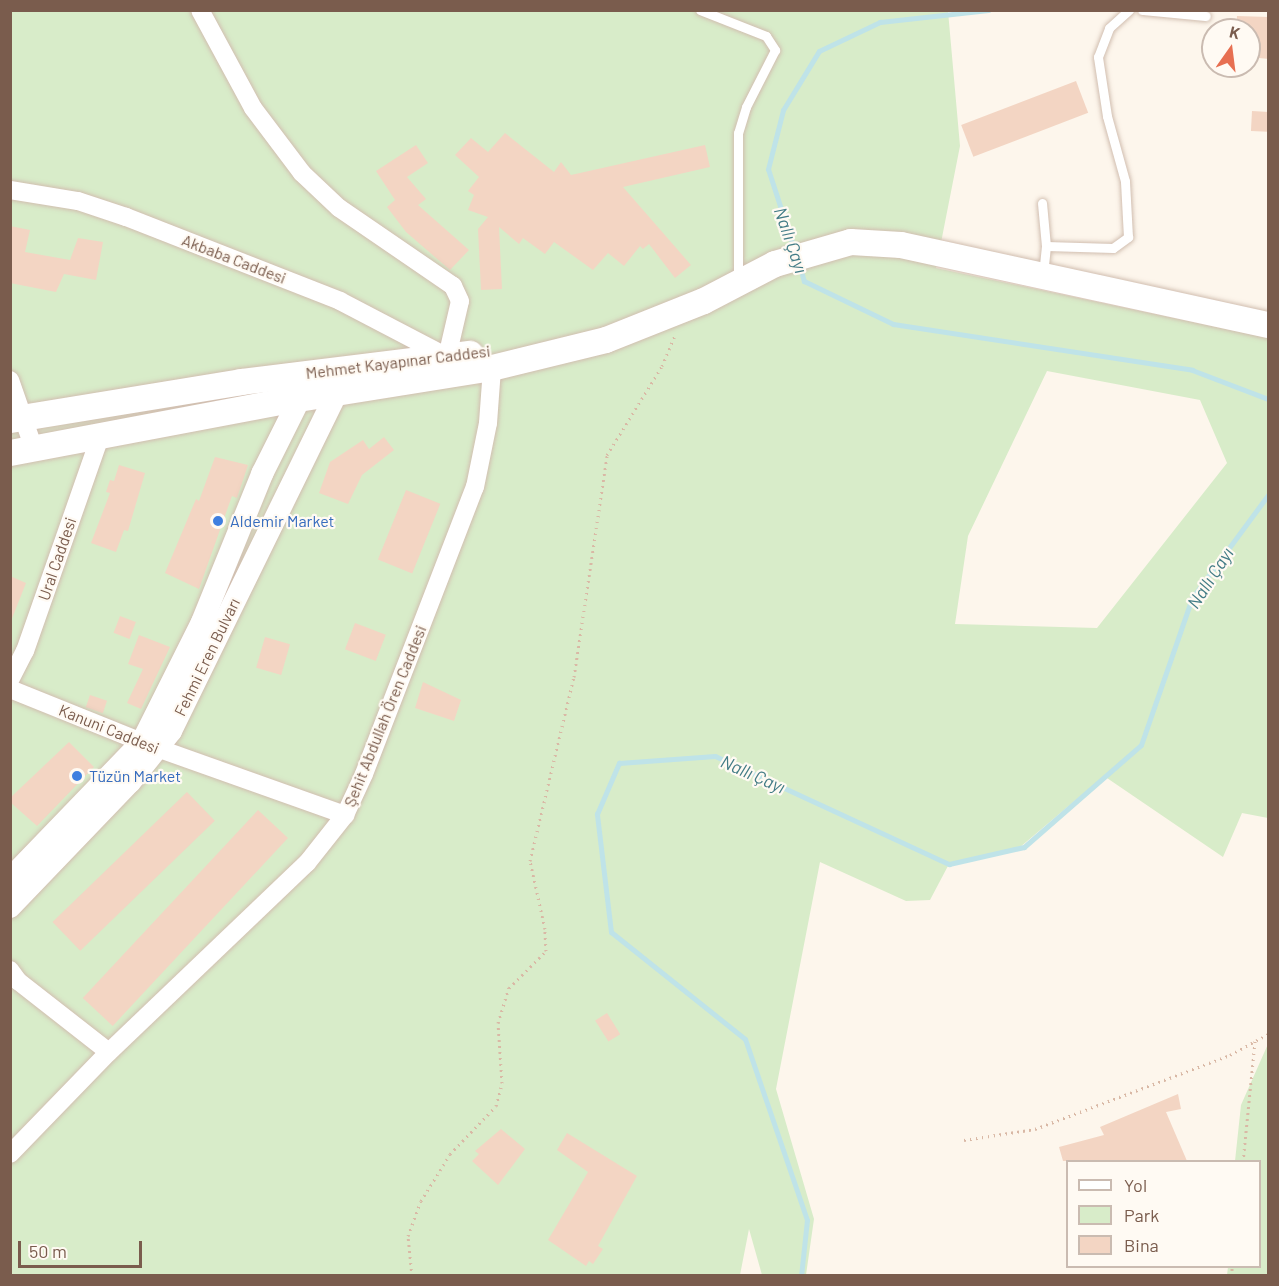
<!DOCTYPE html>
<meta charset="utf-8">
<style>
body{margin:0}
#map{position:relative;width:1279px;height:1286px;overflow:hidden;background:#fdf6ec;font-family:Barlow,sans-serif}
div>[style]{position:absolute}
.green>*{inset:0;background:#d8ecc9}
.stream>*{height:5px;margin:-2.5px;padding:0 2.5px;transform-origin:2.5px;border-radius:2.5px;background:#bfe3e8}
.building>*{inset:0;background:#f3d5c3;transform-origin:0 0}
.path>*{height:3px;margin-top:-1.5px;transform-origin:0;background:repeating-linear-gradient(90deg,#d9b8a5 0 1.5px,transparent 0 6px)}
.roads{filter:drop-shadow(0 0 2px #d1beb0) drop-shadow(0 0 2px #d1beb0)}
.service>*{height:9px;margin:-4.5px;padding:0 4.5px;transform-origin:4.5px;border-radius:4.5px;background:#fff}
.minor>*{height:18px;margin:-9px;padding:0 9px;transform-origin:9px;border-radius:9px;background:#fff}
.tertiary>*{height:22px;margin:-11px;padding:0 11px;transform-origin:11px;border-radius:11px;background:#fff}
.secondary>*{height:26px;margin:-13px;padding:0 13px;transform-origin:13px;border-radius:13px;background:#fff}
.dots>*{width:16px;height:16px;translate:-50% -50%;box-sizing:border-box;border:3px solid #fffaf3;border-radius:50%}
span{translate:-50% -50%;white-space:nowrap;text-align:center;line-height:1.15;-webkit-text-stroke:4.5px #fffaf3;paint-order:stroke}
.street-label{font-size:16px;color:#7a5c4d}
.shop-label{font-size:16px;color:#366cbe}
.left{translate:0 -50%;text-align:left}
.water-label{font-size:18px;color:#437c86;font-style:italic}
.frame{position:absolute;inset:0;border:12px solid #7a5c4d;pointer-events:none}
.legend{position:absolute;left:1066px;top:1160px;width:195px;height:108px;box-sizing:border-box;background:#fffaf3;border:2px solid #cabbb1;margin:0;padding:8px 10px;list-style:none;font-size:18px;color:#7a5c4d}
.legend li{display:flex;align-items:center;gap:12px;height:30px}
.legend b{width:30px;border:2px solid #cabbb1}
.north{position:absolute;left:1201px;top:18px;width:60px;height:60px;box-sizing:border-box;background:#fffaf3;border:2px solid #cabbb1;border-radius:50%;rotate:14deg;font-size:16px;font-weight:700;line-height:24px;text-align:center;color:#7a5c4d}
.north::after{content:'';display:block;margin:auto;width:21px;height:27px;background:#e76f51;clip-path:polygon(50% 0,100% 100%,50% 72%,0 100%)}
.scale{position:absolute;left:18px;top:1241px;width:124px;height:27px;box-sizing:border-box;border:3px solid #7a5c4d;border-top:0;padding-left:8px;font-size:18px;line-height:21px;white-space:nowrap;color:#7a5c4d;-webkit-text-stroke:4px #fffaf3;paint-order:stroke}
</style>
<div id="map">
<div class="green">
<i style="clip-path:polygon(evenodd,10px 11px,948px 11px,960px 146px,936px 268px,1268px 338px,1268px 818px,1242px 813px,1223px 857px,1104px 776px,1019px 848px,949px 864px,930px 900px,906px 901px,820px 862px,776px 1089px,814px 1219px,806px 1275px,762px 1275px,749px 1229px,740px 1275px,11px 1275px,10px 11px,1047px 371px,1200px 400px,1227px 463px,1097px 628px,955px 624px,968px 536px,1047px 371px)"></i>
<i style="clip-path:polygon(1268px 1044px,1268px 1275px,1227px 1275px,1228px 1267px,1260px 1266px,1260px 1162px,1235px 1161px,1241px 1105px)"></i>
</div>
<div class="stream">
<i style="left:795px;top:252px;width:87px;rotate:-108deg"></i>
<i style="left:768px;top:169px;width:61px;rotate:-75.7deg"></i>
<i style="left:783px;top:110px;width:69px;rotate:-58.6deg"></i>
<i style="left:819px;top:51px;width:68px;rotate:-25.4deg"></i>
<i style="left:880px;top:22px;width:109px;rotate:-6.3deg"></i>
<i style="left:799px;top:264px;width:18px;rotate:74deg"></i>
<i style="left:804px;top:281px;width:99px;rotate:25.8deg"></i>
<i style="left:893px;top:324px;width:303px;rotate:8.7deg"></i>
<i style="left:1192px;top:370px;width:81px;rotate:20.9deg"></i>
<i style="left:801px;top:1276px;width:56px;rotate:-83.9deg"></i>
<i style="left:807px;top:1220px;width:191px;rotate:-108.9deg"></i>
<i style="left:745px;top:1039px;width:171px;rotate:-141.4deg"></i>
<i style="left:611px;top:932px;width:119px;rotate:-96.8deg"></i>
<i style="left:597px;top:814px;width:56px;rotate:-66.7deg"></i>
<i style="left:619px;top:763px;width:96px;rotate:-4.2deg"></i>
<i style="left:715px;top:756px;width:258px;rotate:24.8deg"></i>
<i style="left:949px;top:864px;width:77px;rotate:-12.8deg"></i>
<i style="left:1024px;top:847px;width:155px;rotate:-41.1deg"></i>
<i style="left:1141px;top:745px;width:156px;rotate:-70.9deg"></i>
<i style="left:1192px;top:598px;width:128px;rotate:-53.6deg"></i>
</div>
<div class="building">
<i style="clip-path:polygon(1237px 16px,1269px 17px,1269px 59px,1249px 57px,1249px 30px,1236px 30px)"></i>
<i style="left:1076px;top:81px;width:34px;height:123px;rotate:69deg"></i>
<i style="left:1252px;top:111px;width:17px;height:20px;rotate:3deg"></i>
<i style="clip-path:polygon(505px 133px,554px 172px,561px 162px,571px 175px,705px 145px,710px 167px,623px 187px,691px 265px,675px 278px,649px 244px,643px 249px,640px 246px,624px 266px,608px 253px,593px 270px,554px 242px,545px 254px,523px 238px,519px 244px,499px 227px,502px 289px,481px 290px,478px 229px,488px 217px,468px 210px,474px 195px,468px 191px,479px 177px,455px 155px,471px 138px,488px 152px)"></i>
<i style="clip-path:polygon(416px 145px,428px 163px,407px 177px,426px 199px,418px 205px,469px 250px,450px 270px,406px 232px,387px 207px,395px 200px,376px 171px)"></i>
<i style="clip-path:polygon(10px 226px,30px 230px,25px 252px,70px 260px,78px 238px,103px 242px,96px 280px,64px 274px,56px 292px,10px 283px)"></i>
<i style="clip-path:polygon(384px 437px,394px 450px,362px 475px,348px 504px,319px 493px,330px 462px,363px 440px,369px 449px)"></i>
<i style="clip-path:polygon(215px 457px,248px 465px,237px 498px,232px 496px,199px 589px,165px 573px,196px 499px,199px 501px)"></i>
<i style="clip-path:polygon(119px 465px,145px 473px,128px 531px,124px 530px,116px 552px,91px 543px,110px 493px,106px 492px,110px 480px,114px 481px)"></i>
<i style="left:406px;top:490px;width:37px;height:75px;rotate:22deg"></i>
<i style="clip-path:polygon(10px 576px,26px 583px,11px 621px,10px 621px)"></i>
<i style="left:120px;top:616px;width:17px;height:18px;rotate:21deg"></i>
<i style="left:355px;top:623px;width:33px;height:28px;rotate:21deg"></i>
<i style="clip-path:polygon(139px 635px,170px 647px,141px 709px,127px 703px,143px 669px,128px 664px)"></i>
<i style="left:265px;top:637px;width:26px;height:32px;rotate:16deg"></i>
<i style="clip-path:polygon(423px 682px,461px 700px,454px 721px,415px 708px)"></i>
<i style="left:90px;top:695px;width:18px;height:13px;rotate:19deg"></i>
<i style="clip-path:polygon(69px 742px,94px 767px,37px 826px,10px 802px,10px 798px)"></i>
<i style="left:187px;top:792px;width:40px;height:187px;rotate:46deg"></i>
<i style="left:258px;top:810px;width:41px;height:257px;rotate:43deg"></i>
<i style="left:607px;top:1013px;width:25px;height:14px;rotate:58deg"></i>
<i style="clip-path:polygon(1178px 1094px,1181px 1109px,1166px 1112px,1187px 1161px,1063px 1161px,1059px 1147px,1104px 1135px,1100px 1127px)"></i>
<i style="clip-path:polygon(501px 1129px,525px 1149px,498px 1185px,472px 1161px,479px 1154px,475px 1151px)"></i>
<i style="clip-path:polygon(567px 1133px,637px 1176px,598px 1246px,603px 1249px,593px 1264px,589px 1261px,586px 1266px,548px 1240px,588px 1172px,557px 1150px)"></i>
</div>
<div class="path">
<i style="left:964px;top:1140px;width:72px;rotate:-8.8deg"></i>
<i style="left:1035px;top:1129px;width:209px;rotate:-20.8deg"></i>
<i style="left:1230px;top:1055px;width:43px;rotate:-28.9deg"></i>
<i style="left:1243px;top:1162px;width:122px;rotate:-84.3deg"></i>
<i style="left:412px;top:1276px;width:40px;rotate:-95.7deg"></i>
<i style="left:408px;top:1236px;width:37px;rotate:-70deg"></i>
<i style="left:421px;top:1201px;width:55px;rotate:-58.3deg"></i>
<i style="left:450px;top:1154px;width:66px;rotate:-46.2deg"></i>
<i style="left:496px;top:1106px;width:24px;rotate:-75deg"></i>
<i style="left:502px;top:1083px;width:60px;rotate:-93.8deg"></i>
<i style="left:498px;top:1023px;width:37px;rotate:-73deg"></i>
<i style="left:509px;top:988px;width:52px;rotate:-45deg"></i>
<i style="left:546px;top:951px;width:22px;rotate:-93deg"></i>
<i style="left:545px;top:929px;width:70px;rotate:-102.4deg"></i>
<i style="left:530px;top:861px;width:189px;rotate:-76.6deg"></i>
<i style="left:574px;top:677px;width:224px;rotate:-81.5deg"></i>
<i style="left:607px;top:455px;width:105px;rotate:-58.3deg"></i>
<i style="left:662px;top:366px;width:34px;rotate:-67deg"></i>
<i style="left:1232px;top:1276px;width:10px;rotate:-90deg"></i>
</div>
<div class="roads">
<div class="service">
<i style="left:700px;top:10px;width:71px;rotate:21.5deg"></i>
<i style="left:766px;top:36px;width:17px;rotate:57deg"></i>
<i style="left:775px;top:50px;width:64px;rotate:117deg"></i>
<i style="left:746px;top:107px;width:27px;rotate:107deg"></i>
<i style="left:738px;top:133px;width:144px;rotate:90deg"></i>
<i style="left:1142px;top:10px;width:64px;rotate:5.4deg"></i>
<i style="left:1042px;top:203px;width:43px;rotate:84.7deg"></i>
<i style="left:1046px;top:246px;width:29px;rotate:96deg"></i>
<i style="left:1046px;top:246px;width:67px;rotate:1.7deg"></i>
<i style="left:1113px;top:248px;width:19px;rotate:-36deg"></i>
<i style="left:1128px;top:237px;width:56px;rotate:-93.1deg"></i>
<i style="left:1125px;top:181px;width:67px;rotate:-105.5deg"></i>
<i style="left:1107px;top:116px;width:60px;rotate:-98.7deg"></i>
<i style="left:1098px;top:57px;width:31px;rotate:-69deg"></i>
<i style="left:1109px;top:28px;width:27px;rotate:-42deg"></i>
</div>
<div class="minor">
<i style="left:10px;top:190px;width:69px;rotate:9.2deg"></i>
<i style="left:78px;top:201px;width:51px;rotate:18.4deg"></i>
<i style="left:126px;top:217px;width:230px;rotate:21.4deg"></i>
<i style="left:340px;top:301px;width:121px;rotate:27.6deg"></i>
<i style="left:447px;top:357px;width:57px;rotate:-76.9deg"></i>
<i style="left:460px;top:301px;width:17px;rotate:-115deg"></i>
<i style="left:453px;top:286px;width:138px;rotate:-145.6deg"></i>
<i style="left:339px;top:208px;width:51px;rotate:-136.6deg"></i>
<i style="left:302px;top:173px;width:81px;rotate:-127deg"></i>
<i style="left:253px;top:108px;width:111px;rotate:-118.4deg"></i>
<i style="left:10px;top:380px;width:73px;rotate:70.8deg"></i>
<i style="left:10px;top:680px;width:33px;rotate:-63deg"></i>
<i style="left:25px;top:651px;width:227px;rotate:-70.7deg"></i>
<i style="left:10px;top:689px;width:158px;rotate:21.9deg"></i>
<i style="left:157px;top:748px;width:200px;rotate:19.6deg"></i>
<i style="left:10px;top:970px;width:14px;rotate:54deg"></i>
<i style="left:18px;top:981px;width:115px;rotate:38deg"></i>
<i style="left:10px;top:1154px;width:142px;rotate:-45.9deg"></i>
<i style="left:109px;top:1052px;width:274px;rotate:-43.7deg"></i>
<i style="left:307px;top:863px;width:61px;rotate:-51.6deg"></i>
<i style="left:345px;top:815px;width:45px;rotate:-65.1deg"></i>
<i style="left:364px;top:774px;width:308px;rotate:-68.9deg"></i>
<i style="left:475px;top:487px;width:65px;rotate:-78.5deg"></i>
<i style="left:488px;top:423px;width:55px;rotate:-85.8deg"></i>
</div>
<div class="tertiary">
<i style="left:10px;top:879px;width:190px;rotate:-46.1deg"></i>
<i style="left:142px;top:742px;width:134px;rotate:-63.4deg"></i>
<i style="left:202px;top:622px;width:160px;rotate:-67.9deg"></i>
<i style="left:262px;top:474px;width:101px;rotate:-63.4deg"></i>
<i style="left:10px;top:907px;width:173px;rotate:-46.2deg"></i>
<i style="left:130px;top:782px;width:65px;rotate:-51.2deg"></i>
<i style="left:171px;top:731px;width:393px;rotate:-63.9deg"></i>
</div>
<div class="secondary">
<i style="left:10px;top:420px;width:234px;rotate:-9.3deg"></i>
<i style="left:241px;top:382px;width:231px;rotate:-7deg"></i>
<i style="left:10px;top:453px;width:281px;rotate:-10.7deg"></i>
<i style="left:286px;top:401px;width:209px;rotate:-9.1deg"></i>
<i style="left:492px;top:368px;width:117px;rotate:-13.8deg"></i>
<i style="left:606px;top:340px;width:105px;rotate:-21.7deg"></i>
<i style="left:704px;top:301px;width:80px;rotate:-27.5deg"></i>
<i style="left:775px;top:264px;width:79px;rotate:-16.1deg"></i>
<i style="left:851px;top:242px;width:50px;rotate:3.4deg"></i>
<i style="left:901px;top:245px;width:376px;rotate:12.3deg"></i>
</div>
</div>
<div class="dots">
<i style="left:218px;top:521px;background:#3f7fe0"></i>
<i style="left:77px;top:776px;background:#3f7fe0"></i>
</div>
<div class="street-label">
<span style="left:234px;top:259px;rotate:21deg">Akbaba Caddesi</span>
<span style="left:398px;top:362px;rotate:-7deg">Mehmet Kayapınar Caddesi</span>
<span style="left:57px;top:559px;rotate:-71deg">Ural Caddesi</span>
<span style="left:207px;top:657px;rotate:-64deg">Fehmi Eren Bulvarı</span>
<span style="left:385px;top:716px;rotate:-68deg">Şehit Abdullah Ören Caddesi</span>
<span style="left:109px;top:729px;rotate:22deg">Kanuni Caddesi</span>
</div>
<div class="shop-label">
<span class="left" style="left:230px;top:521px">Aldemir Market</span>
<span class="left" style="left:89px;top:776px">Tüzün Market</span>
</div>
<div class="water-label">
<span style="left:791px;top:240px;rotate:71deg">Nallı Çayı</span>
<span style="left:1210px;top:578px;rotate:-57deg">Nallı Çayı</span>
<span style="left:753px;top:774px;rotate:24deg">Nallı Çayı</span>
</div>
<div class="frame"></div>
<ul class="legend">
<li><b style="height:8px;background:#fff"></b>Yol</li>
<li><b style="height:16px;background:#d8ecc9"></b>Park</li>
<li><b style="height:16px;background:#f3d5c3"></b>Bina</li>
</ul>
<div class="north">K</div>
<div class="scale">50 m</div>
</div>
